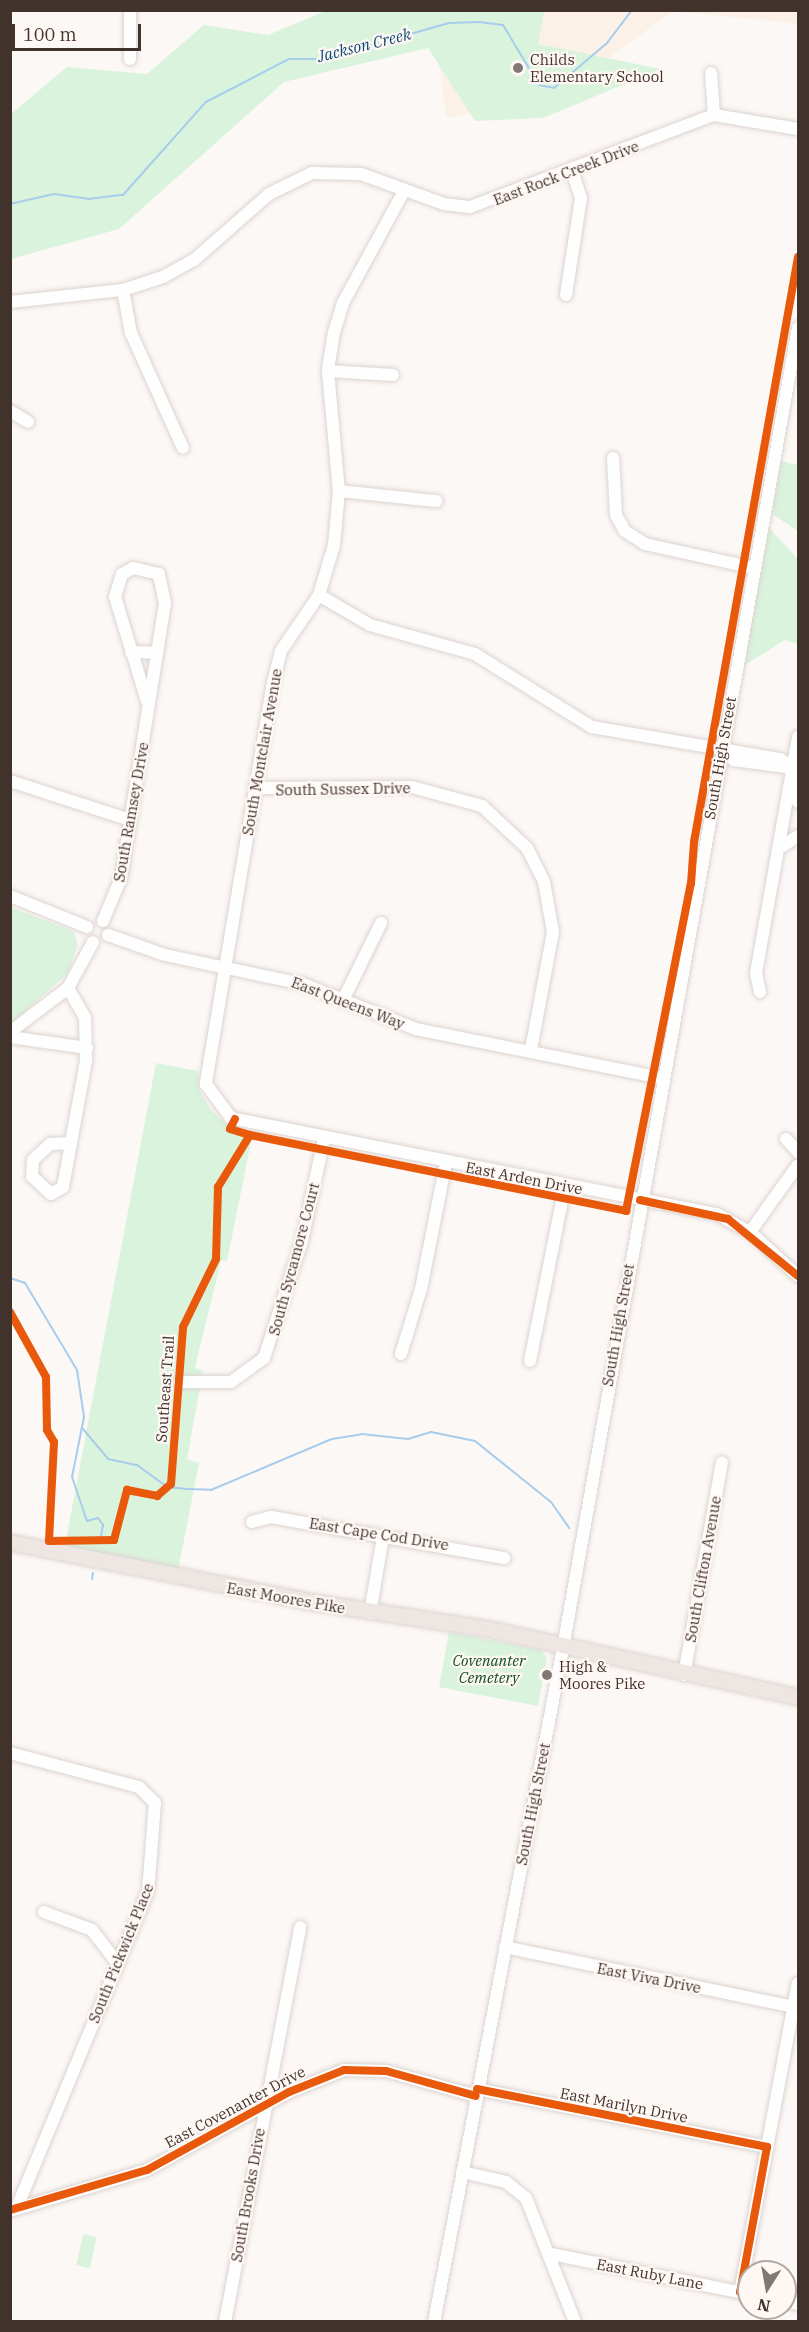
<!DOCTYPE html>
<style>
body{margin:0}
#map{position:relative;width:809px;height:2332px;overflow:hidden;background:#fcf8f6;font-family:"IBM Plex Serif",serif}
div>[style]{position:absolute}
.education>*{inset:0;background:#fbf1e6}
.green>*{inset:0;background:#daf3dc;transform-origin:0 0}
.stream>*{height:2px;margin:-1px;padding:0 1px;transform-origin:1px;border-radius:1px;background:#a7ccec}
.roads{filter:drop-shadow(0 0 2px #dcd4d0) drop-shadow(0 0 2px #dcd4d0)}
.minor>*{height:12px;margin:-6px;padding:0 6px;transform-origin:6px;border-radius:6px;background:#fffefe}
.major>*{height:15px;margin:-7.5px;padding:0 7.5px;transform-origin:7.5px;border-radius:7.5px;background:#ede6e3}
.cycleway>*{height:8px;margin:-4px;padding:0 4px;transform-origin:4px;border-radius:4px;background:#e8590c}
.dots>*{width:16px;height:16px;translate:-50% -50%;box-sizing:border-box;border:3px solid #fef7f4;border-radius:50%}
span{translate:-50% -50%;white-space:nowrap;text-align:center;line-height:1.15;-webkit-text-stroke:4.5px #fef7f4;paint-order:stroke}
.poi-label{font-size:15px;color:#41332c}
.left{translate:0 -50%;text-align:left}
.street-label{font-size:15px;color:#41332c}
.park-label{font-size:15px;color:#0e4e23;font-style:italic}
.water-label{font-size:16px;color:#0d4b77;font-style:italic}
.frame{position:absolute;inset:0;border:12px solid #41332c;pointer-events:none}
.north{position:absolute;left:737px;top:2260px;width:60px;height:60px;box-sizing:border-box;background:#fef7f4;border:2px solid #b2a9a4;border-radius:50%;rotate:191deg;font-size:16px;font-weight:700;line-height:24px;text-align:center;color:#41332c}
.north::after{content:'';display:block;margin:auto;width:21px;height:27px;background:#827873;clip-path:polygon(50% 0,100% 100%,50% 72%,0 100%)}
.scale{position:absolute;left:12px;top:24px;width:129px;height:27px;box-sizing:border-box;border:3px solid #41332c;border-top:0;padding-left:8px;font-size:18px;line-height:21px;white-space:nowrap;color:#41332c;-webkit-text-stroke:4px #fef7f4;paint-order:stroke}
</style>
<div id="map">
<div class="education">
<i style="clip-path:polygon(798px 10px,798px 24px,673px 11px,550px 101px,446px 118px,436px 35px,427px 11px)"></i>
</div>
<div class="green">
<i style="clip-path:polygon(328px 10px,544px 11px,538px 44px,661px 69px,543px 118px,475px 121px,428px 48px,284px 82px,119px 229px,11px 259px,11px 114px,67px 67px,147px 74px,204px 25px,268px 35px)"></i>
<i style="clip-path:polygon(781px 461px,798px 465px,798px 531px,772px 514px)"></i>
<i style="clip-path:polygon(769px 528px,798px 559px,798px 644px,785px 640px,739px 669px)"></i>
<i style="clip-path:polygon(10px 907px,73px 931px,78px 944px,68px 973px,11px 1024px)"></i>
<i style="clip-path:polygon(156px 1063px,198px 1071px,199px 1089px,211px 1110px,226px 1124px,253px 1132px,227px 1261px,221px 1261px,195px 1367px,203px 1371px,187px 1459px,199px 1463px,178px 1571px,65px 1545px)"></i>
<i style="clip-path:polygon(449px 1632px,541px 1650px,547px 1658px,538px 1706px,439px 1687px)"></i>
<i style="left:83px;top:2234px;width:14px;height:32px;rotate:12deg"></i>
</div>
<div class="stream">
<i style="left:10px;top:204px;width:45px;rotate:-12.8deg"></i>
<i style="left:54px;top:194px;width:34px;rotate:8deg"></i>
<i style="left:88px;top:199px;width:35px;rotate:-7deg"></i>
<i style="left:123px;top:195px;width:125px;rotate:-48.3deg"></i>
<i style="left:206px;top:102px;width:93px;rotate:-27.4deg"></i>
<i style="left:289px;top:59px;width:33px"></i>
<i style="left:322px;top:59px;width:132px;rotate:-15.8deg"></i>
<i style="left:449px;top:23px;width:30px;rotate:-2deg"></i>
<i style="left:479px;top:22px;width:24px;rotate:7deg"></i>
<i style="left:503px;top:25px;width:70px;rotate:59deg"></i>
<i style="left:539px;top:85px;width:15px;rotate:11deg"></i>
<i style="left:554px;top:88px;width:70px;rotate:-40.3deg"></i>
<i style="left:607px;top:43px;width:41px;rotate:-52.9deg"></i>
<i style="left:10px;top:1278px;width:16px;rotate:18deg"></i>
<i style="left:25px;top:1283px;width:101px;rotate:59.1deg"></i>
<i style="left:77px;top:1370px;width:48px;rotate:81.5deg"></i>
<i style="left:84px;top:1417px;width:61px;rotate:101.3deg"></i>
<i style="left:72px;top:1477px;width:46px;rotate:71.2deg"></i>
<i style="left:87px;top:1521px;width:11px;rotate:-15deg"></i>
<i style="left:98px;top:1518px;width:9px;rotate:54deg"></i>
<i style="left:103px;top:1525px;width:11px;rotate:100deg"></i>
<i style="left:83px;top:1429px;width:39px;rotate:50deg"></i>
<i style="left:108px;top:1459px;width:30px;rotate:12deg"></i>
<i style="left:137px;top:1465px;width:37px;rotate:36deg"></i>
<i style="left:167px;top:1487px;width:20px;rotate:6deg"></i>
<i style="left:187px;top:1489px;width:24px;rotate:2deg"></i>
<i style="left:211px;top:1490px;width:131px;rotate:-22.9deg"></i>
<i style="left:332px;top:1439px;width:30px;rotate:-9deg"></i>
<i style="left:362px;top:1434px;width:46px;rotate:6.2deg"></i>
<i style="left:408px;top:1439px;width:24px;rotate:-17deg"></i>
<i style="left:431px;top:1432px;width:45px;rotate:11.6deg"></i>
<i style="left:475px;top:1441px;width:97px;rotate:38.8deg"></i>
<i style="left:551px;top:1502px;width:32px;rotate:55deg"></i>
<i style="left:92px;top:1579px;width:6px;rotate:-81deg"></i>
</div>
<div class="roads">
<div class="minor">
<i style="left:130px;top:10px;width:49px;rotate:90deg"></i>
<i style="left:711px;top:73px;width:42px;rotate:85.9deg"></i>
<i style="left:404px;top:191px;width:128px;rotate:118.6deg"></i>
<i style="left:343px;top:303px;width:30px;rotate:107deg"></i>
<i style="left:334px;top:332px;width:39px;rotate:99deg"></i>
<i style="left:328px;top:371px;width:121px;rotate:84.8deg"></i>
<i style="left:339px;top:491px;width:54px;rotate:95.3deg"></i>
<i style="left:334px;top:545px;width:52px;rotate:106.7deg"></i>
<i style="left:319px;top:595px;width:68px;rotate:124.2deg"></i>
<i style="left:281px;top:651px;width:32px;rotate:104deg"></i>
<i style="left:273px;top:682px;width:408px;rotate:99.5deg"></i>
<i style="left:206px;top:1084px;width:42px;rotate:53.7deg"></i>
<i style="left:231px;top:1118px;width:495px;rotate:11.2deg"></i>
<i style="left:717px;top:1214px;width:38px;rotate:29deg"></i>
<i style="left:750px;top:1232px;width:65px;rotate:42.5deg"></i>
<i style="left:123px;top:290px;width:44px;rotate:79.5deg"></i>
<i style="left:131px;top:333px;width:126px;rotate:65.7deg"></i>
<i style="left:566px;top:295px;width:98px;rotate:-81.2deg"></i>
<i style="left:581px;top:198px;width:28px;rotate:-108deg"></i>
<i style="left:10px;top:302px;width:114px;rotate:-6.1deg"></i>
<i style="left:123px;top:290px;width:42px;rotate:-18deg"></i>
<i style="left:163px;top:277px;width:35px;rotate:-29deg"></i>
<i style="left:194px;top:260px;width:100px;rotate:-41.3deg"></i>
<i style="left:269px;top:194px;width:48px;rotate:-26deg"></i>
<i style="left:312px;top:173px;width:49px;rotate:1.2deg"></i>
<i style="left:361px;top:174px;width:88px;rotate:19.9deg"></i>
<i style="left:444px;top:204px;width:26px;rotate:7deg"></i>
<i style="left:470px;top:207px;width:261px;rotate:-20.7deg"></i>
<i style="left:714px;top:115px;width:85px;rotate:9.5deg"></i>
<i style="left:328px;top:371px;width:65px;rotate:3.5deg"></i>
<i style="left:10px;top:411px;width:21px;rotate:31deg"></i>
<i style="left:613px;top:458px;width:57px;rotate:87deg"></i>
<i style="left:616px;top:515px;width:18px;rotate:61deg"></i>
<i style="left:625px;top:531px;width:24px;rotate:33deg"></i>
<i style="left:645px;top:544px;width:112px;rotate:12.4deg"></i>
<i style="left:339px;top:491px;width:98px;rotate:5.9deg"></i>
<i style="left:319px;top:595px;width:59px;rotate:30.5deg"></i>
<i style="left:370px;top:625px;width:109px;rotate:15.4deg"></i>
<i style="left:475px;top:654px;width:138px;rotate:32deg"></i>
<i style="left:592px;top:727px;width:191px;rotate:9.7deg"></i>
<i style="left:780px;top:759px;width:16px;rotate:35deg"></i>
<i style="left:793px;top:768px;width:34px;rotate:82deg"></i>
<i style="left:131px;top:652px;width:25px;rotate:2deg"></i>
<i style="left:722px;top:751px;width:15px;rotate:37deg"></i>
<i style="left:734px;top:760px;width:60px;rotate:7.7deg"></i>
<i style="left:10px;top:781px;width:126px;rotate:18deg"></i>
<i style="left:255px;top:788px;width:157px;rotate:-0.4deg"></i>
<i style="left:412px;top:787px;width:73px;rotate:15.2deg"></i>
<i style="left:482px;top:806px;width:62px;rotate:43deg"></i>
<i style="left:527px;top:848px;width:38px;rotate:63deg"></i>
<i style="left:544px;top:882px;width:51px;rotate:79.8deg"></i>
<i style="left:553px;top:932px;width:120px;rotate:100.6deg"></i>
<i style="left:781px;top:847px;width:20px;rotate:-33deg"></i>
<i style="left:10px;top:896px;width:83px;rotate:21.9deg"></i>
<i style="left:103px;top:921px;width:47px;rotate:-67.3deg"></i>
<i style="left:121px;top:878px;width:278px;rotate:-80.9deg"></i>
<i style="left:165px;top:603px;width:30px;rotate:-102deg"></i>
<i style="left:159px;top:574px;width:27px;rotate:-167deg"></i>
<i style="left:133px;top:568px;width:13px;rotate:151deg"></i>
<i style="left:122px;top:574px;width:24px;rotate:107deg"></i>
<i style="left:115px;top:597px;width:109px;rotate:72.9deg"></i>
<i style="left:108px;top:935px;width:60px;rotate:19.3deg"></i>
<i style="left:165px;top:955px;width:141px;rotate:11.9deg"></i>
<i style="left:303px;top:984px;width:122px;rotate:21.7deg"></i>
<i style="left:416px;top:1029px;width:250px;rotate:11.3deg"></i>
<i style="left:68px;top:988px;width:34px;rotate:60deg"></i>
<i style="left:85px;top:1017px;width:44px;rotate:88.7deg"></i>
<i style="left:86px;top:1061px;width:83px;rotate:100.4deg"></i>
<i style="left:71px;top:1143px;width:45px;rotate:100.3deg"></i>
<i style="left:63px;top:1187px;width:14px;rotate:150deg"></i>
<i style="left:51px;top:1194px;width:26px;rotate:-137deg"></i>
<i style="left:32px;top:1176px;width:16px;rotate:-86deg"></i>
<i style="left:33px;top:1160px;width:23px;rotate:-43deg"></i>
<i style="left:50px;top:1144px;width:21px;rotate:-3deg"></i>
<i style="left:760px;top:992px;width:19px;rotate:-102deg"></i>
<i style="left:756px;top:973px;width:240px;rotate:-79.9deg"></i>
<i style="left:343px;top:1000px;width:86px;rotate:-63.7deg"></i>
<i style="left:10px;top:1032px;width:73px;rotate:-37.2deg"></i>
<i style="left:68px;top:988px;width:52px;rotate:-61.5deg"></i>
<i style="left:10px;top:1037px;width:78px;rotate:8.1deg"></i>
<i style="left:786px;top:1139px;width:18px;rotate:47deg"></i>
<i style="left:750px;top:1232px;width:82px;rotate:-54.4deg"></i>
<i style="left:401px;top:1354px;width:68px;rotate:-72.9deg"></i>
<i style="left:421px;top:1289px;width:128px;rotate:-78.8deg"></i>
<i style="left:530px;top:1361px;width:178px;rotate:-78.7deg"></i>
<i style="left:180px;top:1382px;width:51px"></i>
<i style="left:231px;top:1382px;width:41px;rotate:-36deg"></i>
<i style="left:264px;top:1358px;width:123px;rotate:-72deg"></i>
<i style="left:302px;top:1241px;width:104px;rotate:-77.8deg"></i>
<i style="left:252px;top:1522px;width:20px;rotate:-15deg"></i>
<i style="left:271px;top:1517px;width:237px;rotate:10deg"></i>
<i style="left:370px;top:1613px;width:77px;rotate:-80.3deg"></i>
<i style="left:684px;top:1675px;width:216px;rotate:-79.9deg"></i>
<i style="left:10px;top:1753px;width:133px;rotate:14.8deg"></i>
<i style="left:139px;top:1787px;width:23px;rotate:45deg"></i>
<i style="left:155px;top:1803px;width:88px;rotate:94.5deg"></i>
<i style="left:148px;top:1891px;width:344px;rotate:112.5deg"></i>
<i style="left:44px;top:1912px;width:51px;rotate:20.6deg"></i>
<i style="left:92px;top:1930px;width:43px;rotate:52.6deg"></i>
<i style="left:505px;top:1947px;width:295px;rotate:11.7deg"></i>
<i style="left:477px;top:2089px;width:296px;rotate:11.3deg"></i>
<i style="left:462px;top:2172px;width:45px;rotate:12.8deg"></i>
<i style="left:506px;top:2182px;width:26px;rotate:39deg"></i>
<i style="left:526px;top:2198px;width:133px;rotate:68.4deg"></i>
<i style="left:13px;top:2210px;width:140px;rotate:-16.6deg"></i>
<i style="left:147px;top:2170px;width:162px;rotate:-28.8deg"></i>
<i style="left:289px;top:2092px;width:59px;rotate:-21.8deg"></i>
<i style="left:344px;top:2070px;width:42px;rotate:1.4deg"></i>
<i style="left:386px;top:2071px;width:93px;rotate:15.5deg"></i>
<i style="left:552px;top:2254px;width:201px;rotate:11.5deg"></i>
<i style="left:740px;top:2292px;width:314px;rotate:-79.4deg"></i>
<i style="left:785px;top:2301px;width:13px;rotate:13deg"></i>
<i style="left:225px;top:2322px;width:402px;rotate:-79.2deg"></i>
<i style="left:434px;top:2322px;width:686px;rotate:-79.16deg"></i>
<i style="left:563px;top:1648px;width:1341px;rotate:-79.91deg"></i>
</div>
<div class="major">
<i style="left:10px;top:1542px;width:303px;rotate:11.2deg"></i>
<i style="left:307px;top:1601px;width:184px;rotate:8.7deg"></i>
<i style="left:489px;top:1629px;width:316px;rotate:12.4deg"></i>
</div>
</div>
<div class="cycleway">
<i style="left:235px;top:1119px;width:11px;rotate:117deg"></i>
<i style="left:230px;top:1129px;width:21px;rotate:17deg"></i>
<i style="left:250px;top:1135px;width:384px;rotate:11.4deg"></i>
<i style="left:626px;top:1211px;width:333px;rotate:-78.8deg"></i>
<i style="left:691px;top:884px;width:42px;rotate:-85.9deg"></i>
<i style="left:694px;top:842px;width:594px;rotate:-79.92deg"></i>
<i style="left:640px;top:1200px;width:90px;rotate:12.2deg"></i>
<i style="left:728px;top:1219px;width:90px;rotate:39.2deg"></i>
<i style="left:10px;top:1312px;width:74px;rotate:61deg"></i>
<i style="left:46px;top:1377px;width:53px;rotate:88.9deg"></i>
<i style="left:47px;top:1430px;width:14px;rotate:60deg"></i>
<i style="left:54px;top:1442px;width:99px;rotate:92.9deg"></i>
<i style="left:49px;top:1541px;width:65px;rotate:-0.9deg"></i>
<i style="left:114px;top:1540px;width:52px;rotate:-75.4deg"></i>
<i style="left:127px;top:1490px;width:31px;rotate:11deg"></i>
<i style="left:157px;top:1496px;width:18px;rotate:-41deg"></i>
<i style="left:171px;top:1484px;width:157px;rotate:-85.6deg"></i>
<i style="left:183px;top:1327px;width:76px;rotate:-64.1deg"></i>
<i style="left:216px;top:1259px;width:72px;rotate:-88.4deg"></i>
<i style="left:218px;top:1187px;width:61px;rotate:-58.4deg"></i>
<i style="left:477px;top:2089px;width:296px;rotate:11.3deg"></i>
<i style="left:767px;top:2147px;width:147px;rotate:100.5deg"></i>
<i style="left:740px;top:2292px;width:9px;rotate:13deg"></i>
<i style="left:10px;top:2210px;width:143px;rotate:-16.3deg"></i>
<i style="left:147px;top:2170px;width:162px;rotate:-28.8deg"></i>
<i style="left:289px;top:2092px;width:59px;rotate:-21.8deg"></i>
<i style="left:344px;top:2070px;width:42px;rotate:1.4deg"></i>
<i style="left:386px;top:2071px;width:93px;rotate:15.5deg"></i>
</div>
<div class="dots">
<i style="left:518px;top:68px;background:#827873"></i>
<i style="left:547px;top:1675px;background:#827873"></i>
</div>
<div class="poi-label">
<span class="left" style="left:530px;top:68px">Childs<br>Elementary School</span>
<span class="left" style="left:559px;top:1675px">High &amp;<br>Moores Pike</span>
</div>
<div class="street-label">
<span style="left:566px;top:173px;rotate:-21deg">East Rock Creek Drive</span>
<span style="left:262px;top:752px;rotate:-80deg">South Montclair Avenue</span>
<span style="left:720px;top:758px;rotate:-80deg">South High Street</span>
<span style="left:343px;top:789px;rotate:-1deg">South Sussex Drive</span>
<span style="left:131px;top:812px;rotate:-80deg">South Ramsey Drive</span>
<span style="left:348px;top:1003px;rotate:21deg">East Queens Way</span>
<span style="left:524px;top:1178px;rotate:11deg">East Arden Drive</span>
<span style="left:294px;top:1259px;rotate:-75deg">South Sycamore Court</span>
<span style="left:618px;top:1325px;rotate:-80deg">South High Street</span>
<span style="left:165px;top:1389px;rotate:-86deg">Southeast Trail</span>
<span style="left:379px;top:1534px;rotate:9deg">East Cape Cod Drive</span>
<span style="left:703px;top:1569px;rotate:-80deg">South Clifton Avenue</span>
<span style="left:286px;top:1598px;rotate:10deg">East Moores Pike</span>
<span style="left:533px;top:1804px;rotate:-79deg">South High Street</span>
<span style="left:121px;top:1953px;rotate:-68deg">South Pickwick Place</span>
<span style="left:649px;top:1978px;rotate:11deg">East Viva Drive</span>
<span style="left:624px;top:2105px;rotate:11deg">East Marilyn Drive</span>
<span style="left:235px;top:2107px;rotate:-28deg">East Covenanter Drive</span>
<span style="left:248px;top:2195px;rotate:-80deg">South Brooks Drive</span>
<span style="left:650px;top:2274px;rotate:11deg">East Ruby Lane</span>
</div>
<div class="park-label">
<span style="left:489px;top:1669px">Covenanter<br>Cemetery</span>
</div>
<div class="water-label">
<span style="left:364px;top:45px;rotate:-14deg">Jackson Creek</span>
</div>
<div class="frame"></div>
<div class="north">N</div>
<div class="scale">100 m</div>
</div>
